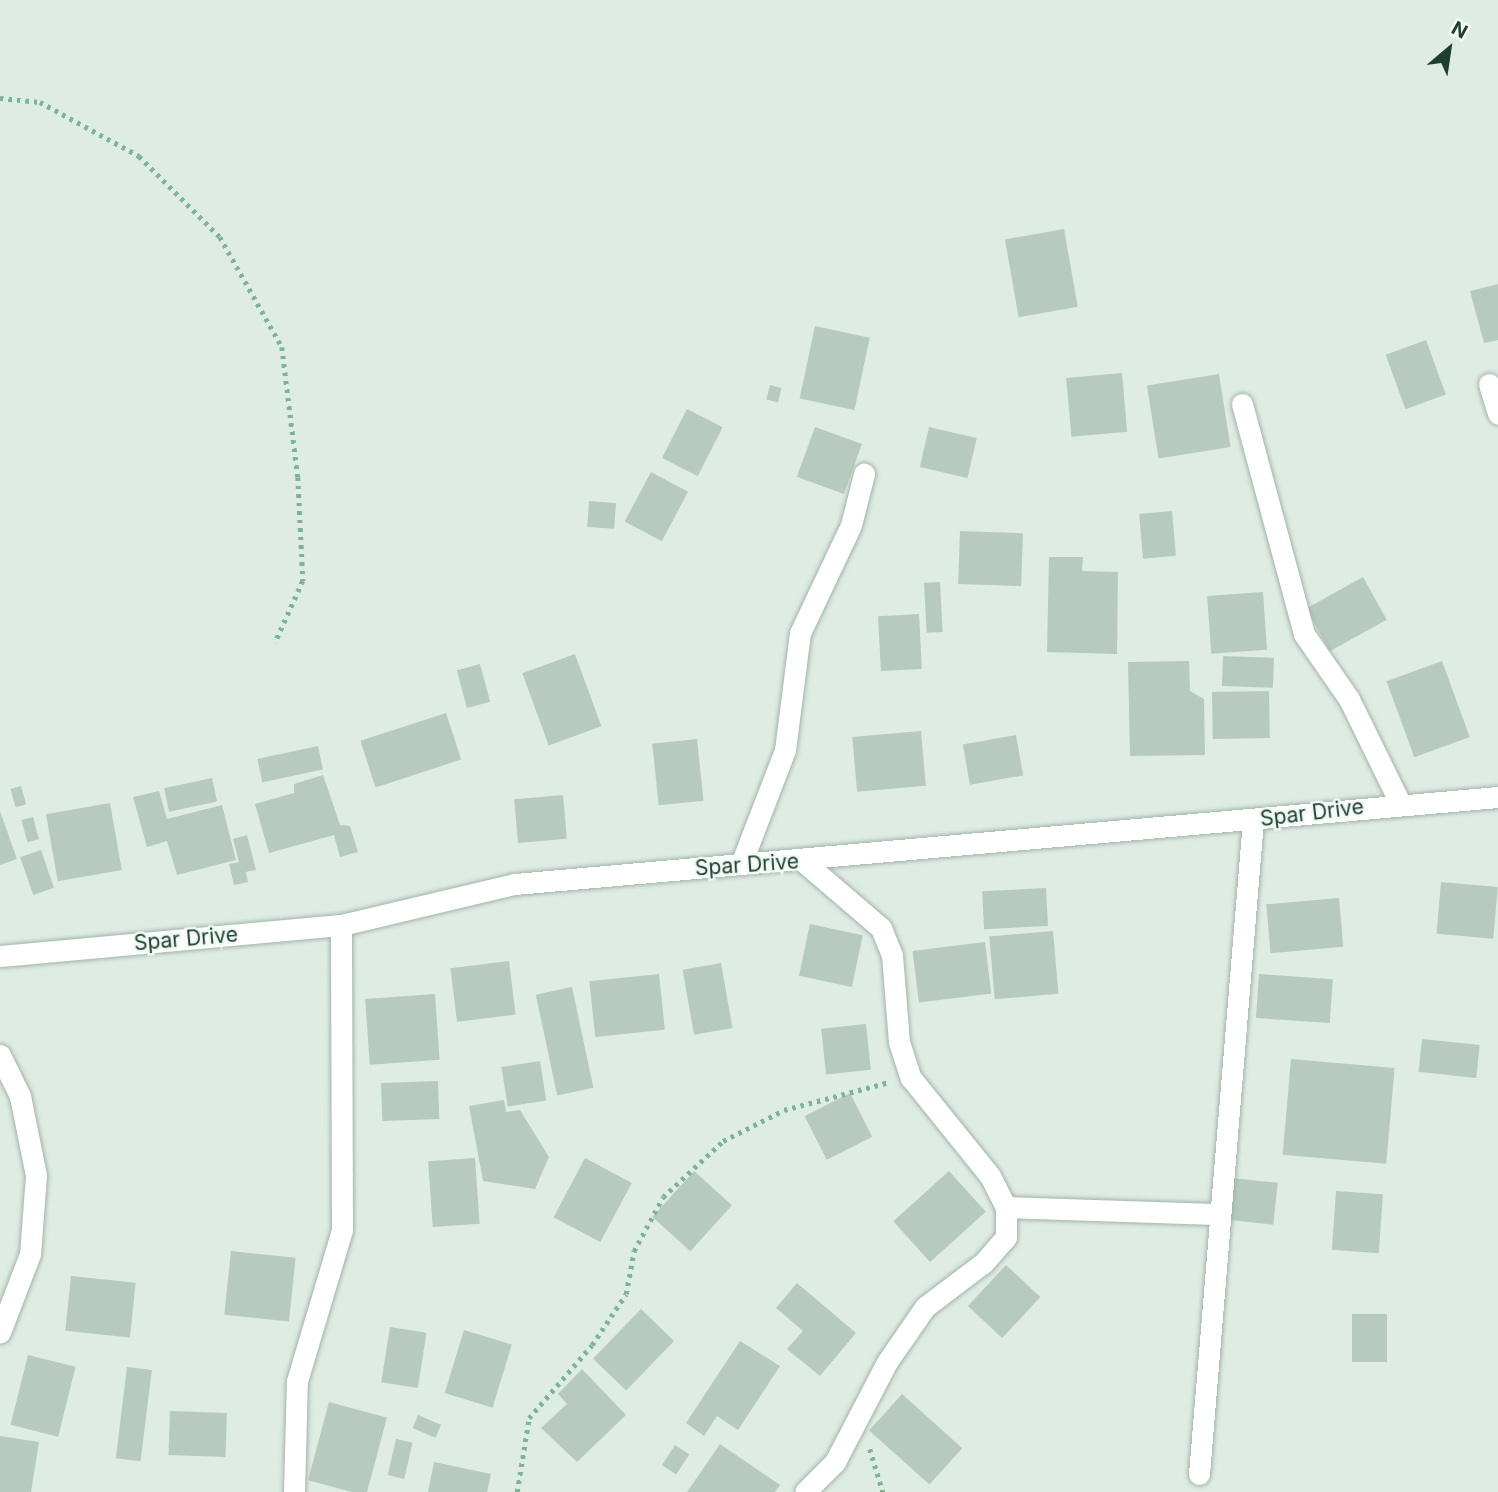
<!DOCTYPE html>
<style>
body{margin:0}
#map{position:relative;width:1498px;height:1492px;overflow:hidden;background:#dfece4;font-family:Inter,sans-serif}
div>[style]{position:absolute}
.building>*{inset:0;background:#b7cabf;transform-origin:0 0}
.path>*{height:4.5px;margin-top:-2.25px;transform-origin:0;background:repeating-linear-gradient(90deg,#7cb497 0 3.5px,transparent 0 8.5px)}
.roads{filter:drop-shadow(0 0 2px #a1b4aa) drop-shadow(0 0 2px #a1b4aa)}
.minor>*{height:21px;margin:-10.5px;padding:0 10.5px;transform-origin:10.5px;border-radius:10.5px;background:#fff}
span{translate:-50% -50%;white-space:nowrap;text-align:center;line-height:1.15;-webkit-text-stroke:5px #f0f9f3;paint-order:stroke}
.street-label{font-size:21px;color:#1e3e2f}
.north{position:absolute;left:1414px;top:14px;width:70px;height:70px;-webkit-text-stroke:5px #f0f9f3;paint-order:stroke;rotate:29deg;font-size:19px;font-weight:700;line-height:28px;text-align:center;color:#1e3e2f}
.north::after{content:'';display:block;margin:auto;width:24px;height:32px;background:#1e3e2f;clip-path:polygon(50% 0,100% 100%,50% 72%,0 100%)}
</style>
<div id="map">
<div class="building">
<i style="left:1064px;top:229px;width:79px;height:60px;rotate:80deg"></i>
<i style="clip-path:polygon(1498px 284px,1498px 340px,1484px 343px,1470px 291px)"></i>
<i style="left:815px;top:326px;width:56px;height:74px;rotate:12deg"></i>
<i style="left:1426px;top:340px;width:58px;height:43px;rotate:70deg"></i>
<i style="left:1122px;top:373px;width:59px;height:56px;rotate:85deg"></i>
<i style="left:1219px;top:374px;width:74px;height:73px;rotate:81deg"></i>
<i style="left:770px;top:385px;width:12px;height:15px;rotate:14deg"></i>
<i style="left:687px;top:409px;width:40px;height:55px;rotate:27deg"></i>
<i style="left:815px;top:427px;width:50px;height:53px;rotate:20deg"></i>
<i style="left:929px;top:427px;width:49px;height:41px;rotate:13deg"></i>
<i style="left:651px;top:472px;width:42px;height:56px;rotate:28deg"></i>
<i style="left:589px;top:501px;width:27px;height:26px;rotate:4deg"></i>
<i style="left:1172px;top:511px;width:45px;height:33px;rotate:85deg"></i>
<i style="left:960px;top:531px;width:63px;height:53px;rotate:2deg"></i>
<i style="clip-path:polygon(1049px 557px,1083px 557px,1082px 571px,1118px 572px,1117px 654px,1047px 652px)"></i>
<i style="left:1363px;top:577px;width:49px;height:65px;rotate:61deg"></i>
<i style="left:940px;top:582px;width:50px;height:16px;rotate:87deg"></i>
<i style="left:1263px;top:592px;width:58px;height:56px;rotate:86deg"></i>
<i style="left:919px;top:614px;width:55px;height:41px;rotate:87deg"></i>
<i style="left:575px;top:654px;width:77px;height:56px;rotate:70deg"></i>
<i style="left:1223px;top:656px;width:51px;height:30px;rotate:2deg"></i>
<i style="clip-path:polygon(1189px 661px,1190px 691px,1204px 699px,1205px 755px,1130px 756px,1128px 662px)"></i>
<i style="left:1442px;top:661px;width:81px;height:59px;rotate:70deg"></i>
<i style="left:480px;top:664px;width:39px;height:24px;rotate:75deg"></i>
<i style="left:1269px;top:691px;width:47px;height:57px;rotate:89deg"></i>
<i style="left:446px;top:713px;width:49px;height:90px;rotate:72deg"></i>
<i style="left:921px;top:731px;width:55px;height:69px;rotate:85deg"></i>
<i style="left:1016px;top:735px;width:41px;height:54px;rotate:80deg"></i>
<i style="left:697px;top:739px;width:62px;height:45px;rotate:84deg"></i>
<i style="left:318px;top:746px;width:24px;height:62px;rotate:78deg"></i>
<i style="clip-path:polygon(323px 775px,340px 825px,350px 826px,358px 852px,340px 857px,334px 835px,269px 853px,255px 804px,294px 793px,294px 784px)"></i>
<i style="left:212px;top:778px;width:24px;height:49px;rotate:78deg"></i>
<i style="left:21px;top:786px;width:19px;height:11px;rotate:74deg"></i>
<i style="clip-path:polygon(159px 791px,167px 819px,222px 805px,236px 860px,177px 875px,167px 841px,147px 847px,133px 797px)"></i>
<i style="left:563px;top:795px;width:44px;height:49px;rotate:85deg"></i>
<i style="left:110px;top:803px;width:68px;height:65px;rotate:80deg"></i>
<i style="clip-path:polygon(0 811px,17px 859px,0 865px)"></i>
<i style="left:33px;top:817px;width:23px;height:12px;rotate:75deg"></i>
<i style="clip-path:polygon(247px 835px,256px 870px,246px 872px,248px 882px,234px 885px,229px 864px,239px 862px,233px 839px)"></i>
<i style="left:41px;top:850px;width:40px;height:22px;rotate:71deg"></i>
<i style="left:1441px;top:882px;width:57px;height:52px;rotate:5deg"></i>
<i style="left:1046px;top:888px;width:38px;height:64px;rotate:87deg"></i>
<i style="left:1339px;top:898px;width:49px;height:73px;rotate:85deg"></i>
<i style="left:810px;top:924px;width:54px;height:53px;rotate:12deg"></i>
<i style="left:1053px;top:931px;width:63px;height:64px;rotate:85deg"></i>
<i style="left:985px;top:942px;width:52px;height:73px;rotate:83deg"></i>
<i style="left:509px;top:961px;width:54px;height:59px;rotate:83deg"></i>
<i style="left:721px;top:963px;width:66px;height:39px;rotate:80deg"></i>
<i style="left:659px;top:974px;width:56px;height:70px;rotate:84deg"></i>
<i style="left:1259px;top:974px;width:74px;height:44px;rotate:4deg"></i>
<i style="left:572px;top:987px;width:103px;height:37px;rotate:78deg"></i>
<i style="left:435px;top:994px;width:66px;height:70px;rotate:86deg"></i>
<i style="left:866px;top:1024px;width:46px;height:45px;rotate:84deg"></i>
<i style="left:1422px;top:1039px;width:58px;height:33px;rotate:6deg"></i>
<i style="left:1291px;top:1059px;width:104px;height:96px;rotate:5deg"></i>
<i style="left:540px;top:1061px;width:40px;height:39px;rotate:81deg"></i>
<i style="left:438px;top:1081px;width:38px;height:57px;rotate:88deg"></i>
<i style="left:850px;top:1093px;width:49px;height:51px;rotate:63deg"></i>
<i style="clip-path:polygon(504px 1100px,506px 1112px,520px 1110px,549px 1157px,535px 1189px,483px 1181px,469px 1106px)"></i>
<i style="left:475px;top:1158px;width:66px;height:47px;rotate:86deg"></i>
<i style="left:585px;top:1158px;width:53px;height:67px;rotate:28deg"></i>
<i style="left:694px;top:1171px;width:51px;height:62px;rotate:42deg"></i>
<i style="left:949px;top:1171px;width:55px;height:75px;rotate:48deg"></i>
<i style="left:1232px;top:1178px;width:46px;height:42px;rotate:6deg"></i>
<i style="left:1336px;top:1191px;width:47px;height:59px;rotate:4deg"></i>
<i style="left:231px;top:1251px;width:65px;height:64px;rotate:6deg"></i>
<i style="left:1006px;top:1265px;width:47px;height:56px;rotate:43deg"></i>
<i style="left:71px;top:1276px;width:65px;height:55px;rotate:6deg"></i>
<i style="clip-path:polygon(797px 1283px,856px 1333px,820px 1376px,787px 1349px,803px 1331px,776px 1308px)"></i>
<i style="left:641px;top:1309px;width:46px;height:69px;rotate:44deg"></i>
<i style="left:1352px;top:1314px;width:35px;height:48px"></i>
<i style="left:390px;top:1327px;width:37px;height:56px;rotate:9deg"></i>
<i style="left:464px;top:1330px;width:50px;height:66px;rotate:17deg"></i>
<i style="clip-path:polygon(740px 1341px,780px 1366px,738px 1430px,717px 1416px,704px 1436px,686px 1423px)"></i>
<i style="left:28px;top:1355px;width:49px;height:72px;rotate:14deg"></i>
<i style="left:127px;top:1367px;width:25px;height:92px;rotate:7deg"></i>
<i style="clip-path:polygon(582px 1369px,626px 1415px,577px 1462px,541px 1428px,567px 1404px,558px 1394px)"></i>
<i style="left:902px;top:1394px;width:81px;height:49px;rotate:42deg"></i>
<i style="left:329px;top:1402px;width:60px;height:81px;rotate:15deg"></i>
<i style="left:170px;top:1411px;width:57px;height:44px;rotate:2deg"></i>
<i style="left:418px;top:1415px;width:25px;height:14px;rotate:23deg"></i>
<i style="clip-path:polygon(0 1436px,39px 1442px,31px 1492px,0 1492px)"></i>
<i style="left:396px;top:1439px;width:17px;height:37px;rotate:13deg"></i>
<i style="clip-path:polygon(720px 1444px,780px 1485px,775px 1492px,687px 1492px)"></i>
<i style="left:675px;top:1445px;width:17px;height:24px;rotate:33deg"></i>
<i style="clip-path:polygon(434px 1462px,491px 1474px,487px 1492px,428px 1492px)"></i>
</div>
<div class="path">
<i style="left:0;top:98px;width:40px;rotate:5.7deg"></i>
<i style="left:40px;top:102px;width:113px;rotate:28.6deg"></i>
<i style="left:139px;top:156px;width:115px;rotate:45deg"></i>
<i style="left:220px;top:237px;width:126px;rotate:60.6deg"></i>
<i style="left:282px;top:347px;width:131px;rotate:83deg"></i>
<i style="left:298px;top:477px;width:104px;rotate:87.2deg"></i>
<i style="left:303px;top:581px;width:68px;rotate:114.3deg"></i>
<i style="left:870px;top:1449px;width:45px;rotate:73.2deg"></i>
<i style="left:517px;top:1492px;width:75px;rotate:-80.8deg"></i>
<i style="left:529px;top:1418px;width:96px;rotate:-49.2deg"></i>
<i style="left:592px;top:1345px;width:61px;rotate:-56.3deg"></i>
<i style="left:626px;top:1294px;width:44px;rotate:-79.5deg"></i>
<i style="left:634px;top:1251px;width:61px;rotate:-61.8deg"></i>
<i style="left:663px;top:1197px;width:82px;rotate:-43deg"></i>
<i style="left:723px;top:1141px;width:68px;rotate:-26.9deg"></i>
<i style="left:784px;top:1110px;width:109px;rotate:-14.9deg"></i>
</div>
<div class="roads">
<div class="minor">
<i style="left:1489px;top:384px;width:31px;rotate:73deg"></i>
<i style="left:1242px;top:404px;width:238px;rotate:74.9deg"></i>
<i style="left:1304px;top:634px;width:79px;rotate:55.3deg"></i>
<i style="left:1349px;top:699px;width:116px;rotate:63.9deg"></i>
<i style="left:804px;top:862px;width:101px;rotate:40.6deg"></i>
<i style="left:881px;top:928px;width:29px;rotate:68deg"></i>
<i style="left:892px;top:955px;width:87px;rotate:85.4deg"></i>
<i style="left:899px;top:1042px;width:38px;rotate:72deg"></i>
<i style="left:911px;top:1078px;width:126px;rotate:51.1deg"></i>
<i style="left:990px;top:1176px;width:35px;rotate:63deg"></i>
<i style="left:1006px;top:1207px;width:30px;rotate:90deg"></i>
<i style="left:1006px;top:1237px;width:35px;rotate:131deg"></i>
<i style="left:983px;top:1263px;width:73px;rotate:142.8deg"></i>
<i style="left:925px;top:1307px;width:67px;rotate:124.6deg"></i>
<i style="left:887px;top:1362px;width:113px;rotate:117.5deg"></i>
<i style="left:835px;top:1462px;width:42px;rotate:135deg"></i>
<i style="left:741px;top:864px;width:122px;rotate:-68.9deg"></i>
<i style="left:785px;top:750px;width:118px;rotate:-82.7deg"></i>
<i style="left:800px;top:633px;width:119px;rotate:-64.7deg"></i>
<i style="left:851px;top:525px;width:53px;rotate:-75.7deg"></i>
<i style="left:0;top:956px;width:342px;rotate:-5.2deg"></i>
<i style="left:341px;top:925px;width:179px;rotate:-13.3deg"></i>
<i style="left:515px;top:884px;width:987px;rotate:-5.06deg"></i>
<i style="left:0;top:1055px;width:46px;rotate:64deg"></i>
<i style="left:20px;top:1096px;width:81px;rotate:78.6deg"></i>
<i style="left:36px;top:1175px;width:79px;rotate:94.3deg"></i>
<i style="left:30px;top:1254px;width:84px;rotate:111deg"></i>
<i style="left:1006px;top:1207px;width:214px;rotate:1.9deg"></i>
<i style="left:1199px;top:1474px;width:656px;rotate:-85.28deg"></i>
<i style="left:294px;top:1492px;width:111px;rotate:-88.5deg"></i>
<i style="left:297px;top:1381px;width:158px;rotate:-73.4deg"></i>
<i style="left:342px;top:1230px;width:305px;rotate:-90.2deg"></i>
</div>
</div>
<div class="street-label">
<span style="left:1312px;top:813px;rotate:-7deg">Spar Drive</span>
<span style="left:747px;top:865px;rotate:-4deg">Spar Drive</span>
<span style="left:186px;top:939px;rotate:-5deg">Spar Drive</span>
</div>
<div class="north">N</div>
</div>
